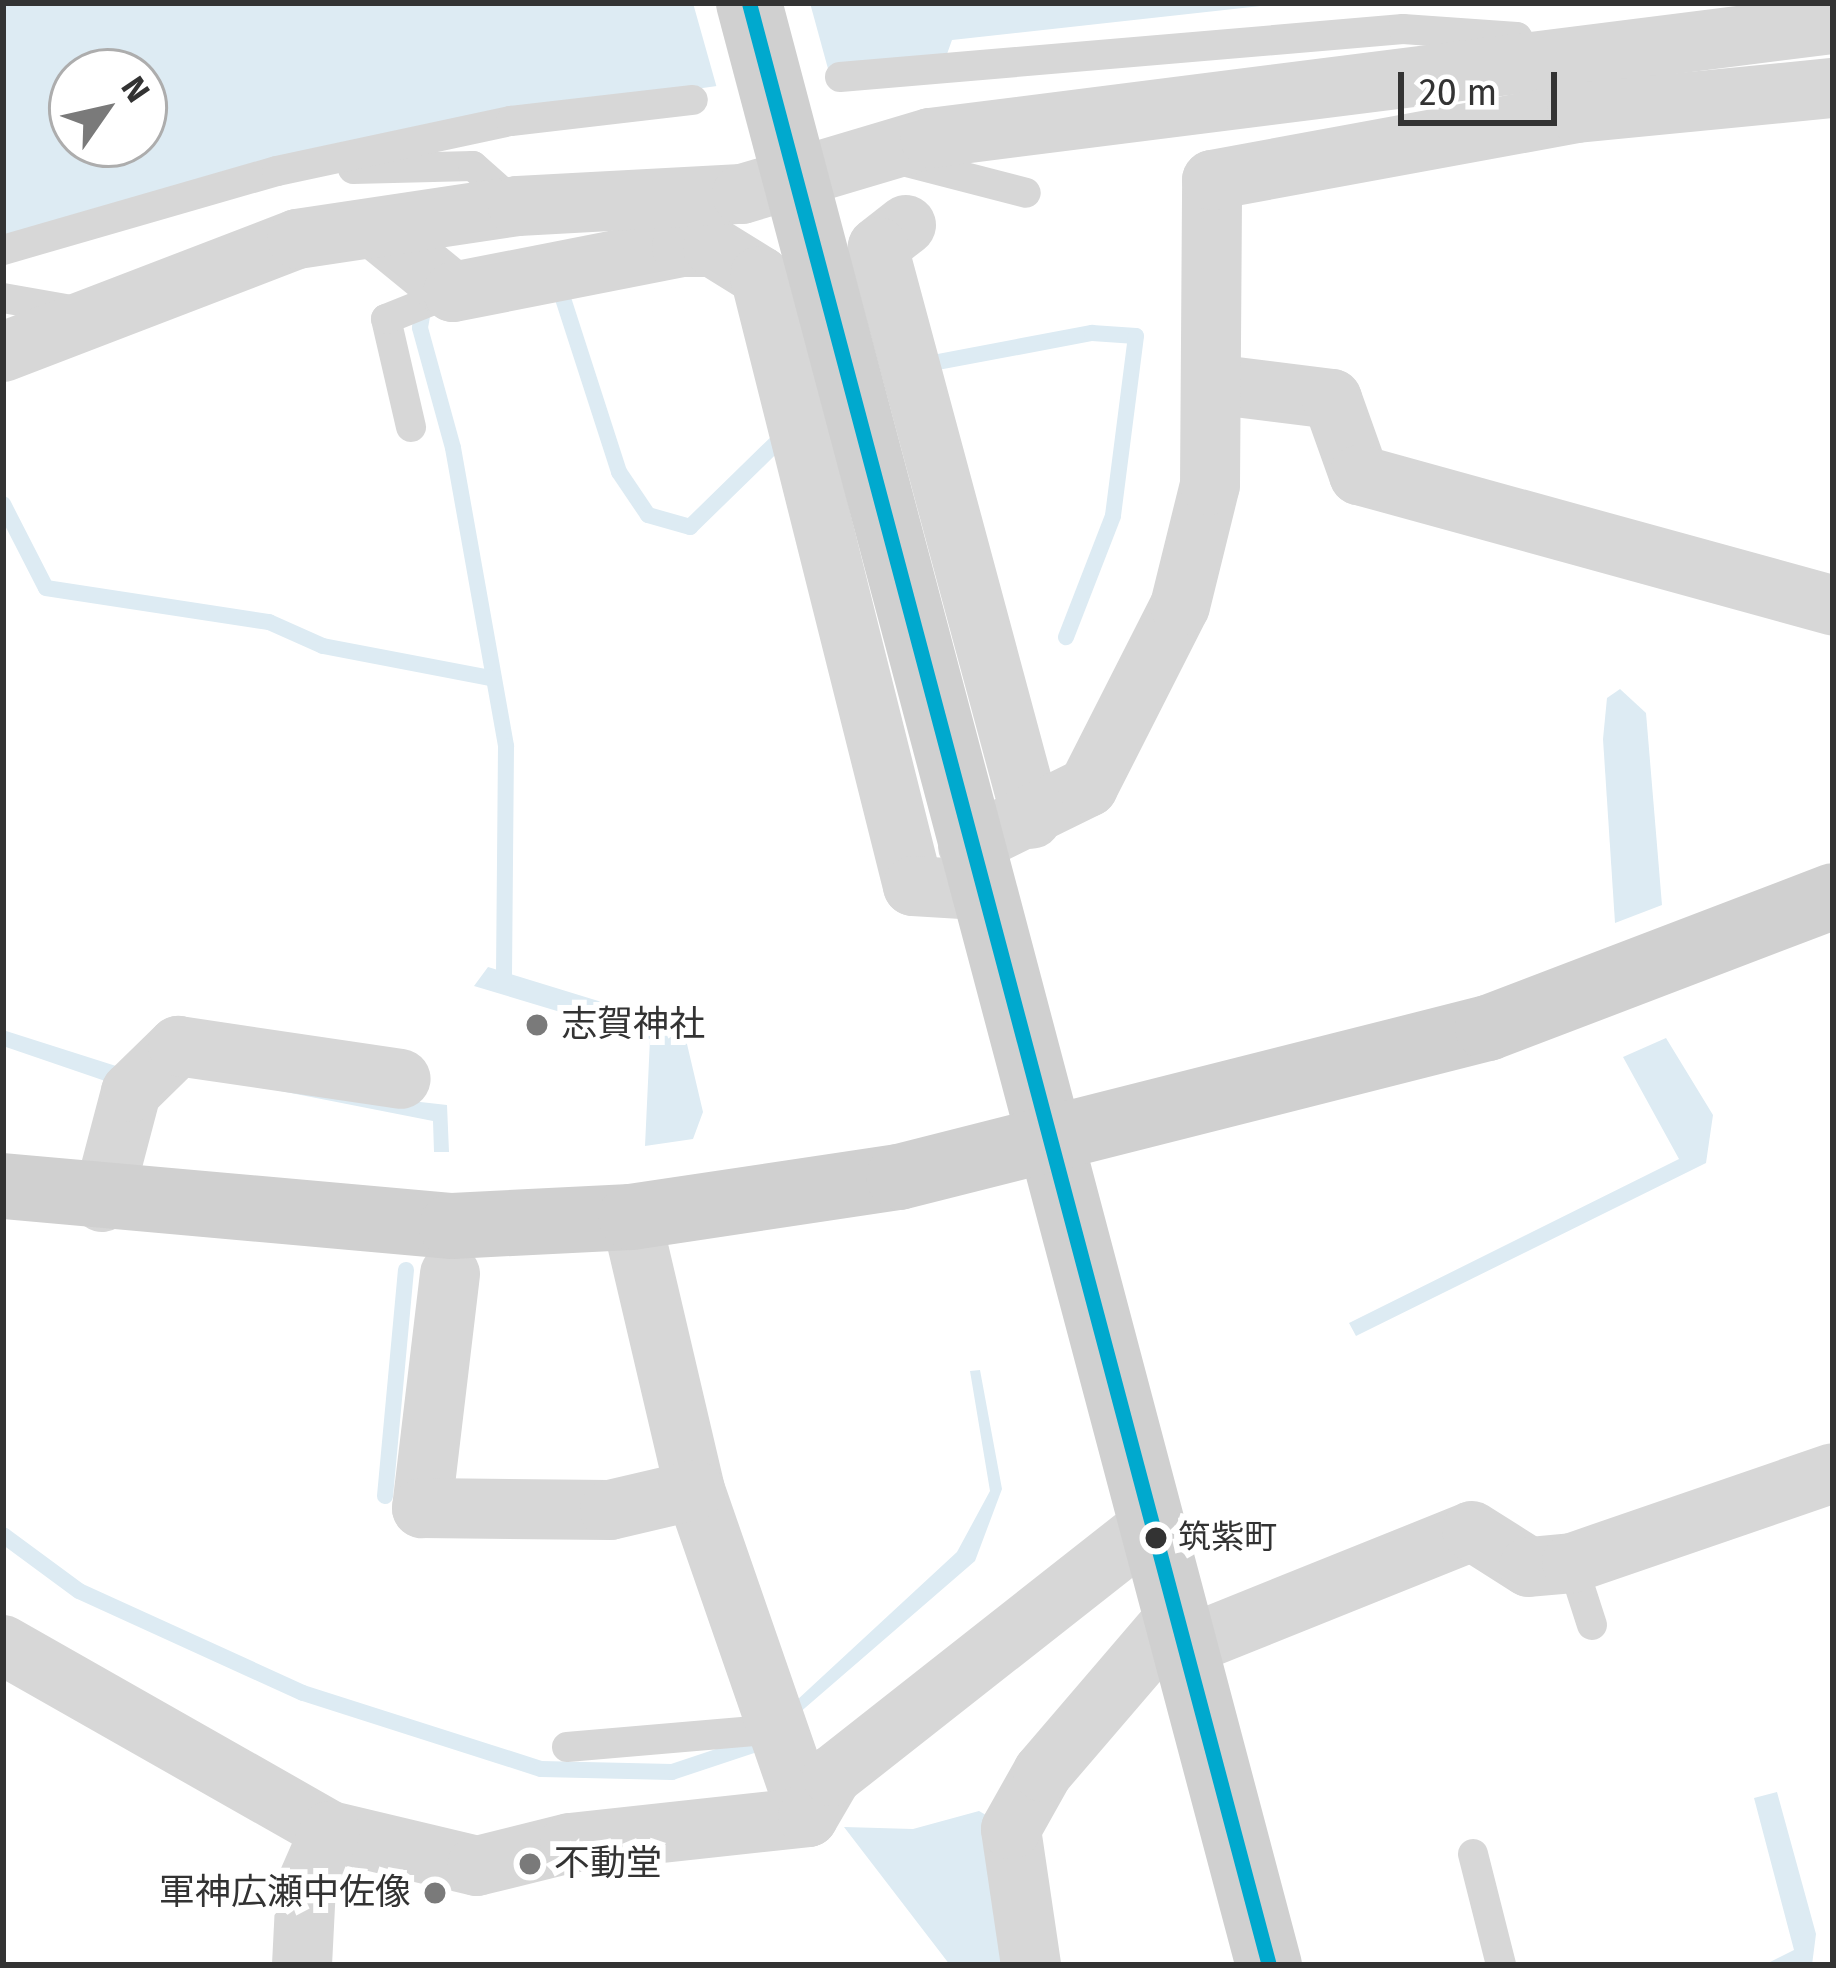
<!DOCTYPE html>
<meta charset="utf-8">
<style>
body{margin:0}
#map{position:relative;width:1836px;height:1968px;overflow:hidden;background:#fff;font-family:"Fira Sans","Noto Sans JP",sans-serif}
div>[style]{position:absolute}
.water>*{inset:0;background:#ddebf3}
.pier>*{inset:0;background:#fff}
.stream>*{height:16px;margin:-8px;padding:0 8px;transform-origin:8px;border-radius:8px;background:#ddebf3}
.lane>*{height:30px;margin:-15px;padding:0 15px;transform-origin:15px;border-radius:15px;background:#d7d7d7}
.street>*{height:60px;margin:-30px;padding:0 30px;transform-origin:30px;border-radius:30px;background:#d7d7d7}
.secondary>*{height:66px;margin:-33px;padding:0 33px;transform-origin:33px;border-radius:33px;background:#d0d0d0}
.bus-1>*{height:15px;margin:-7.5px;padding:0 7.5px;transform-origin:7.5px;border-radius:7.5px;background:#00a9ce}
.dots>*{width:33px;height:33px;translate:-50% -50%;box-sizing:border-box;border:6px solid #fff;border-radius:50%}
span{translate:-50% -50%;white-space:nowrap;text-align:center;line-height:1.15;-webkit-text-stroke:12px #fff;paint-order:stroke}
.bus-label{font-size:33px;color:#333}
.left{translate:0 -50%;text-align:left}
.poi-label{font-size:36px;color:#333}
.right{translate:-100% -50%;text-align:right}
.frame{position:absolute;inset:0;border:6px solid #333;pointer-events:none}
.north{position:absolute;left:48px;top:48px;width:120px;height:120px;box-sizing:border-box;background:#fff;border:3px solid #adadad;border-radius:50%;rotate:56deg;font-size:33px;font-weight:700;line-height:48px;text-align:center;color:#333}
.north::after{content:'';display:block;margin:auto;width:42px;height:54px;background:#7a7a7a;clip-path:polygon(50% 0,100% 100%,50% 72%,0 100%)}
.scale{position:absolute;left:1398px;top:72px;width:159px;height:54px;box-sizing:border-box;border:6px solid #333;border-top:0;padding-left:15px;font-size:36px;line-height:42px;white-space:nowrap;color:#333;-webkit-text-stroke:9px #fff;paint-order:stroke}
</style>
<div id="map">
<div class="water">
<i style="clip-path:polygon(evenodd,3px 3px,1288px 3px,952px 40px,947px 54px,645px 96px,3px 242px,3px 3px,72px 72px,144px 72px,144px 144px,72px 144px,72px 72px)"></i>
<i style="clip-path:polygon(1620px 689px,1646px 713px,1662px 905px,1615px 923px,1603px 739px,1607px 698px)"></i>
<i style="clip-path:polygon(488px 967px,683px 1027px,703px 1112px,693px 1139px,645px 1146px,650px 1039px,474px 986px)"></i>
<i style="clip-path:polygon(3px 1030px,116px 1066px,114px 1084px,3px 1046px)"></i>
<i style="clip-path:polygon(1666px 1038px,1713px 1115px,1706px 1163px,1356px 1336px,1349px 1323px,1679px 1159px,1623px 1057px)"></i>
<i style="clip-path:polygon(225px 1080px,447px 1105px,449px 1152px,434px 1152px,433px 1121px)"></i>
<i style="clip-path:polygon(980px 1370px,1002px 1489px,975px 1561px,798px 1714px,783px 1713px,957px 1552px,990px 1491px,970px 1371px)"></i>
<i style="clip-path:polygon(1777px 1792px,1816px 1934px,1812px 1965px,1764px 1965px,1794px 1950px,1754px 1798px)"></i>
<i style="clip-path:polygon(979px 1811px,998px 1822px,1017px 1965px,950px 1965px,844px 1827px,913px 1829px)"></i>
</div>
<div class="pier">
<i style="clip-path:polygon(693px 3px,810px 3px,830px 76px,718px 92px)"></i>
</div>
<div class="stream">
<i style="left:558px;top:283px;width:199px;rotate:72.1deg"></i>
<i style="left:619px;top:472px;width:52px;rotate:56deg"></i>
<i style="left:648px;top:515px;width:44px;rotate:15.9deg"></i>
<i style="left:690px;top:527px;width:119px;rotate:-44.3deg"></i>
<i style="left:425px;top:299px;width:29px;rotate:100deg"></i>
<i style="left:420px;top:328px;width:124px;rotate:74.6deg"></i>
<i style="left:453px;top:448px;width:303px;rotate:79.9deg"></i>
<i style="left:506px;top:746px;width:239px;rotate:90.5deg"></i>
<i style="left:922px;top:365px;width:173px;rotate:-10.7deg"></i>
<i style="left:1092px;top:333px;width:44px;rotate:3.9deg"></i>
<i style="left:1136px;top:336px;width:181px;rotate:97.3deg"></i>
<i style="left:1113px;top:516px;width:130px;rotate:111.2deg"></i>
<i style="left:3px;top:504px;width:94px;rotate:62.9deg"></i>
<i style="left:46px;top:588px;width:226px;rotate:8.7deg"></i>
<i style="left:269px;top:622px;width:59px;rotate:24deg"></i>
<i style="left:323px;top:646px;width:171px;rotate:10.8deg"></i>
<i style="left:385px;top:1496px;width:227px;rotate:-84.7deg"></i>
<i style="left:3px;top:1535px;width:94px;rotate:36.4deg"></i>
<i style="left:79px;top:1591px;width:246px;rotate:24.5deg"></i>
<i style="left:303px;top:1693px;width:250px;rotate:17.7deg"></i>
<i style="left:541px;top:1769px;width:131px;rotate:1.3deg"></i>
<i style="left:672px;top:1772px;width:104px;rotate:-18.4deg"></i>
</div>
<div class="lane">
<i style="left:840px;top:77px;width:565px;rotate:-4.87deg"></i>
<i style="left:1403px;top:29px;width:114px;rotate:4deg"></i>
<i style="left:1517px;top:37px;width:25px;rotate:58deg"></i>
<i style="left:895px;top:159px;width:135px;rotate:14.5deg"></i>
<i style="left:353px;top:169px;width:120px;rotate:-1.4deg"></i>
<i style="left:473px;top:166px;width:60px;rotate:41.6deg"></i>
<i style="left:3px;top:250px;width:285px;rotate:-16.1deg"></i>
<i style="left:277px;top:171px;width:239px;rotate:-12.1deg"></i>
<i style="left:511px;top:121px;width:183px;rotate:-6.6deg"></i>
<i style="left:3px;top:298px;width:81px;rotate:9.9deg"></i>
<i style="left:411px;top:427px;width:111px;rotate:-103deg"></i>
<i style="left:386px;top:319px;width:72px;rotate:-21.9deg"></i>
<i style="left:1572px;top:1563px;width:65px;rotate:72.1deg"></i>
<i style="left:567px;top:1747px;width:209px;rotate:-4.9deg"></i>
<i style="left:1473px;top:1854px;width:114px;rotate:75.8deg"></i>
</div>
<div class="street">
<i style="left:906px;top:225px;width:36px;rotate:142deg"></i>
<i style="left:878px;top:247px;width:592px;rotate:74.93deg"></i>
<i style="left:383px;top:235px;width:90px;rotate:39.2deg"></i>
<i style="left:453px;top:292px;width:233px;rotate:-11.1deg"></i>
<i style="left:682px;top:247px;width:31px"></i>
<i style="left:713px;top:247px;width:55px;rotate:31.7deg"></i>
<i style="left:760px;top:276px;width:629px;rotate:75.92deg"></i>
<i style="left:913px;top:886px;width:66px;rotate:3.5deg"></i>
<i style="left:3px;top:352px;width:315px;rotate:-21deg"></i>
<i style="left:297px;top:239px;width:223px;rotate:-8.5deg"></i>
<i style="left:518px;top:206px;width:224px;rotate:-3.1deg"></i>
<i style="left:742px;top:194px;width:196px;rotate:-16.6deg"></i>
<i style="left:930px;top:138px;width:910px;rotate:-7.2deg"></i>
<i style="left:1212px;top:384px;width:121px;rotate:7.1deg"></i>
<i style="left:1332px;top:399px;width:81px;rotate:70.4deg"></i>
<i style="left:1359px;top:475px;width:492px;rotate:15.4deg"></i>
<i style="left:968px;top:846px;width:134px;rotate:-26.2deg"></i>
<i style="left:1088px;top:787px;width:203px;rotate:-63.1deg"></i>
<i style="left:1180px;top:606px;width:125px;rotate:-76.1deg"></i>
<i style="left:1210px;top:485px;width:305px;rotate:-89.6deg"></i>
<i style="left:1212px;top:180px;width:371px;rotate:-10.4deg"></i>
<i style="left:1577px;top:113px;width:257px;rotate:-5.6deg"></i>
<i style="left:102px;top:1202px;width:114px;rotate:-75.2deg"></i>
<i style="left:131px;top:1092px;width:66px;rotate:-44.4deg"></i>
<i style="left:178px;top:1046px;width:225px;rotate:8.4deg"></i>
<i style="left:631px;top:1217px;width:280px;rotate:76.8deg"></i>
<i style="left:695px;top:1490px;width:346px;rotate:70.9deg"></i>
<i style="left:450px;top:1274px;width:236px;rotate:96.8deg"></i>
<i style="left:422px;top:1508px;width:188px;rotate:0.6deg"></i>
<i style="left:610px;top:1510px;width:87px;rotate:-13.2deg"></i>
<i style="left:3px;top:1645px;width:376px;rotate:29.6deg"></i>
<i style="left:330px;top:1831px;width:151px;rotate:13.4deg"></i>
<i style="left:477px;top:1866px;width:96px;rotate:-13.9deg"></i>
<i style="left:570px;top:1843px;width:239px;rotate:-6.2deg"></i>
<i style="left:808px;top:1817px;width:48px;rotate:-59.7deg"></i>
<i style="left:832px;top:1776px;width:407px;rotate:-38.2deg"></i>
<i style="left:1184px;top:1647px;width:310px;rotate:-21.9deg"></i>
<i style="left:1472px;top:1531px;width:67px;rotate:32.3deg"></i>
<i style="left:1529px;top:1567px;width:43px;rotate:-5.3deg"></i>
<i style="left:1572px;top:1563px;width:276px;rotate:-19deg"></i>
<i style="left:302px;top:1965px;width:79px;rotate:-87.1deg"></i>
<i style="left:306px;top:1886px;width:60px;rotate:-66.4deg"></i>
<i style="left:1031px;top:1965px;width:137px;rotate:-98.4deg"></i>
<i style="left:1011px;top:1829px;width:65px;rotate:-60.7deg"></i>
<i style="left:1043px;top:1772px;width:204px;rotate:-49.4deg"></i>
</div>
<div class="secondary">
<i style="left:749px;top:3px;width:2030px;rotate:75.16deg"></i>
<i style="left:3px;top:1186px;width:451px;rotate:5.1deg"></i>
<i style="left:452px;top:1226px;width:179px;rotate:-2.9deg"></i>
<i style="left:631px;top:1217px;width:271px;rotate:-8.5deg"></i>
<i style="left:899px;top:1177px;width:608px;rotate:-14.2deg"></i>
<i style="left:1488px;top:1028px;width:369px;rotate:-20.9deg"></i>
</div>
<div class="bus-1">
<i style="left:749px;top:3px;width:2030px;rotate:75.16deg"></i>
</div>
<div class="dots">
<i style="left:537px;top:1025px;background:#7a7a7a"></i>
<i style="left:1156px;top:1538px;background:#333"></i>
<i style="left:530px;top:1864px;background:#7a7a7a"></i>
<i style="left:435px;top:1893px;background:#7a7a7a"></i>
</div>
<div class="bus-label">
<span class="left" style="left:1178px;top:1538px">筑紫町</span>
</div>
<div class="poi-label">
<span class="left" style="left:561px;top:1025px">志賀神社</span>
<span class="left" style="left:554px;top:1864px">不動堂</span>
<span class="right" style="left:411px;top:1893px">軍神広瀬中佐像</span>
</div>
<div class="frame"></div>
<div class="north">N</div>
<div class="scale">20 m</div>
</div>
